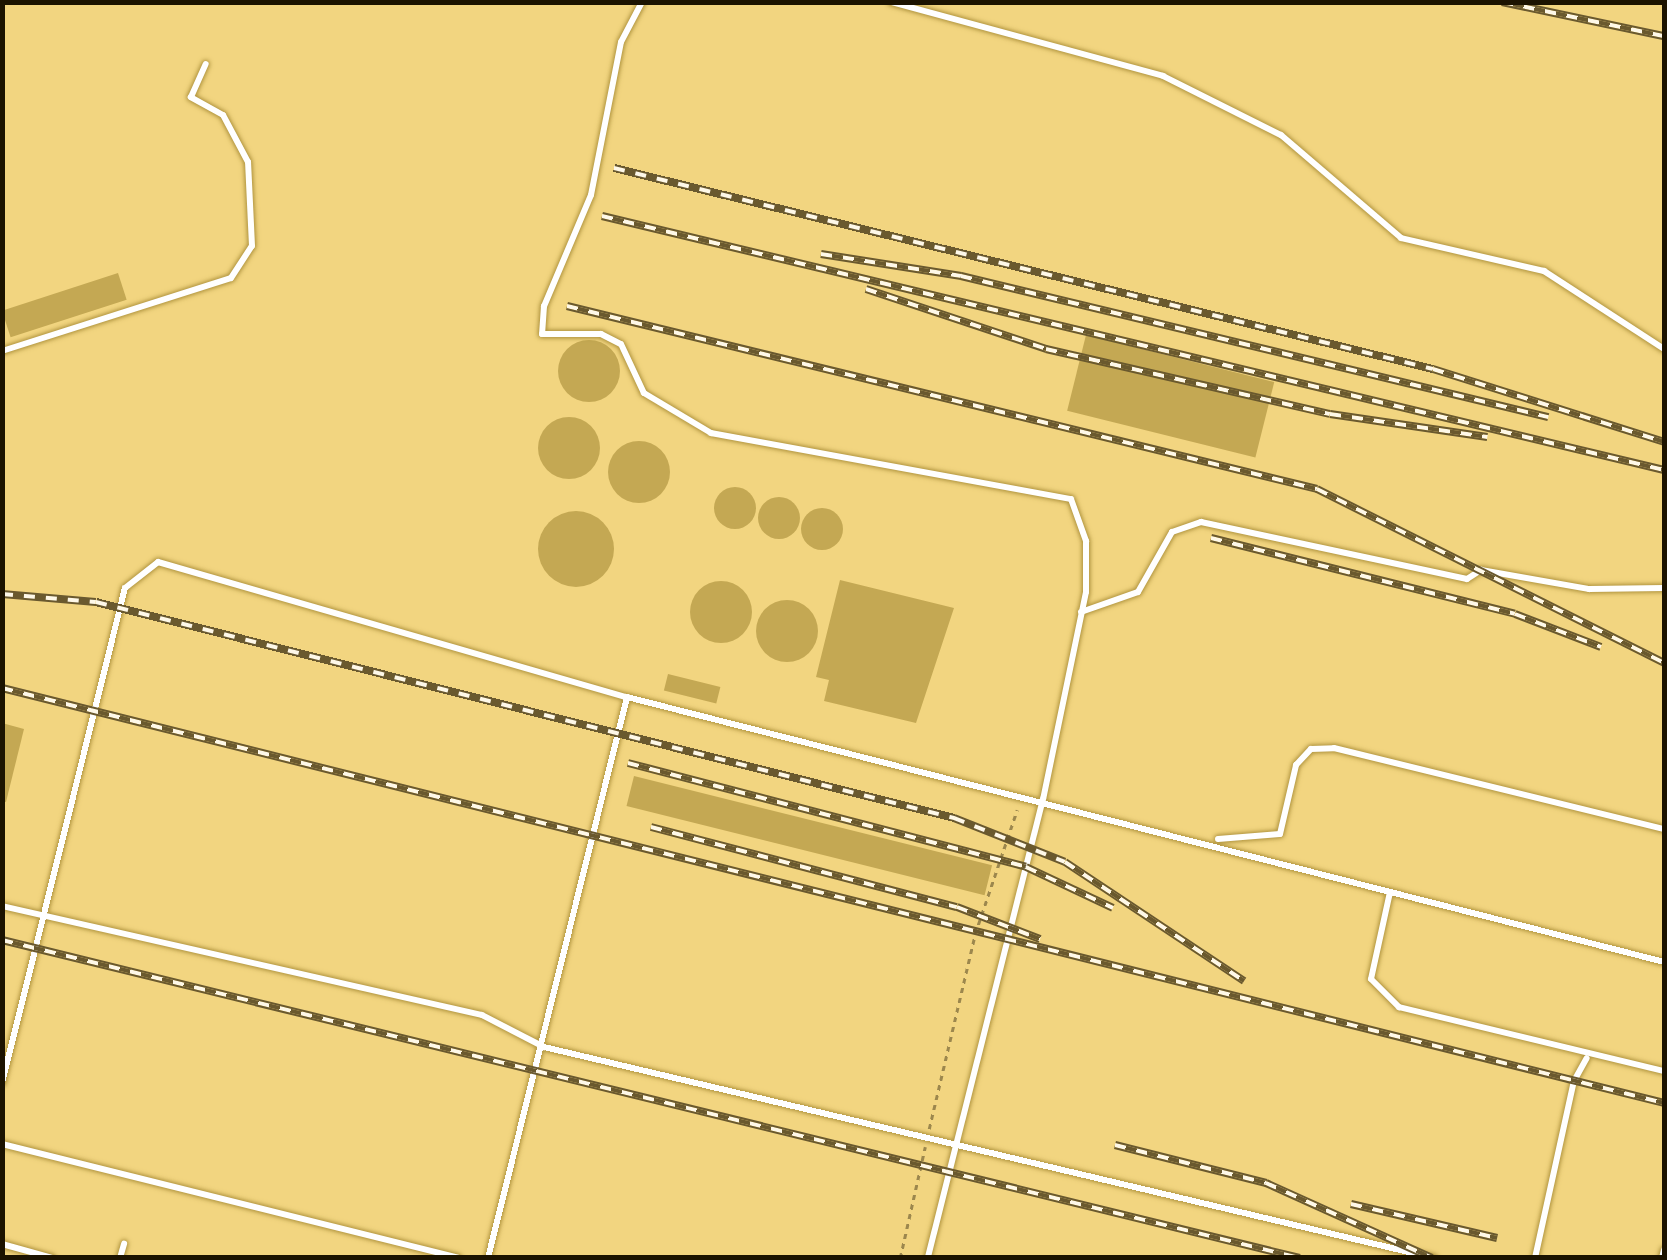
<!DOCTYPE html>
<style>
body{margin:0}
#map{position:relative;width:1667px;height:1260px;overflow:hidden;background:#f2d580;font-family:"Noto Serif",serif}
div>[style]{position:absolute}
.building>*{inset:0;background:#c4a853;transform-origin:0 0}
.round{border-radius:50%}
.path>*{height:2.5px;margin-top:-1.25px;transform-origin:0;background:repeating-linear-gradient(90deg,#9c874d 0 5px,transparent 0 10px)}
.roads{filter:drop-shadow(0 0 2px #b1953f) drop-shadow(0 0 2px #b1953f)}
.lane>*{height:6px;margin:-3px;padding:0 3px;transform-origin:3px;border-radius:3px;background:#fff}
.rail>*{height:8px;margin-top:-4px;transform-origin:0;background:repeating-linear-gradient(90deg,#fef8e8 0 11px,#6a592e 0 22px);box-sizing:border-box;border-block:2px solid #6a592e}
span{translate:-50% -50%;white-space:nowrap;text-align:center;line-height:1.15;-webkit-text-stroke:8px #fef8e8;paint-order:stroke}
.frame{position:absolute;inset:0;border:5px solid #1c1300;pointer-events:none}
</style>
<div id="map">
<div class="building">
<i style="left:118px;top:273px;width:28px;height:122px;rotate:72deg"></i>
<i style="left:1086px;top:335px;width:194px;height:78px;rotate:14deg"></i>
<i class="round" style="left:558px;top:340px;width:62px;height:62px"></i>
<i class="round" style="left:538px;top:417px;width:62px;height:62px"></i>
<i class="round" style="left:608px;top:441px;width:62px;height:62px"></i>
<i class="round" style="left:714px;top:487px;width:42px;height:42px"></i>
<i class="round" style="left:758px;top:497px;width:42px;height:42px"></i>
<i class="round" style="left:801px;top:508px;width:42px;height:42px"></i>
<i class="round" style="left:538px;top:511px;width:76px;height:76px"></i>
<i style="clip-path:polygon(840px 580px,954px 608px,916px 723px,824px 701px,829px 680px,816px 677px)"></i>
<i class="round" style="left:690px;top:581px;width:62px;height:62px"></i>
<i class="round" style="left:756px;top:600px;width:62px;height:62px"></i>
<i style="left:668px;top:674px;width:54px;height:17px;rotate:14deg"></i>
<i style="clip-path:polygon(2px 723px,24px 729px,6px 802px,2px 801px)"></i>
<i style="left:634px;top:776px;width:369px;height:31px;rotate:14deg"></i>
</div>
<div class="path">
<i style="left:929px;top:1129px;width:200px;rotate:-76.7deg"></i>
<i style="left:975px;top:934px;width:131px;rotate:-71.3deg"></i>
<i style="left:900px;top:1258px;width:114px;rotate:-77.3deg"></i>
</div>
<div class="roads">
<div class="lane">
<i style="left:642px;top:2px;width:45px;rotate:117.7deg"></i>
<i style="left:621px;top:42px;width:156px;rotate:101.1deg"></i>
<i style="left:591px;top:195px;width:121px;rotate:112.9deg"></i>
<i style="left:544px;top:306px;width:28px;rotate:94deg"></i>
<i style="left:542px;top:334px;width:59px"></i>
<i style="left:601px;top:334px;width:22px;rotate:27deg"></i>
<i style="left:621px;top:344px;width:54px;rotate:64.9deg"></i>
<i style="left:644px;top:393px;width:78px;rotate:30.8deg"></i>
<i style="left:711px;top:433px;width:366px;rotate:10.4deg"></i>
<i style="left:1071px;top:499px;width:45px;rotate:70.3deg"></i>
<i style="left:1086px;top:541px;width:51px;rotate:90deg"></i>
<i style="left:1086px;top:592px;width:211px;rotate:101.7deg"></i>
<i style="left:1043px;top:799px;width:473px;rotate:104.1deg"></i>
<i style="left:891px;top:2px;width:282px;rotate:15.2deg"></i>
<i style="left:1163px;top:76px;width:132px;rotate:26.6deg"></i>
<i style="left:1281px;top:135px;width:158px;rotate:40.6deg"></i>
<i style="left:1401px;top:238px;width:147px;rotate:13deg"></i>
<i style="left:1544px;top:271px;width:143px;rotate:33deg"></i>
<i style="left:2px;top:351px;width:240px;rotate:-17.7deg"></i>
<i style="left:231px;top:278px;width:38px;rotate:-57deg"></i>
<i style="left:252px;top:246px;width:84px;rotate:-92.7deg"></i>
<i style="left:248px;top:162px;width:53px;rotate:-118deg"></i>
<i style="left:223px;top:115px;width:37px;rotate:-151deg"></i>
<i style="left:191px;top:97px;width:36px;rotate:-66deg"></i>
<i style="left:1081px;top:612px;width:60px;rotate:-19.3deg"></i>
<i style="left:1138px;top:592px;width:69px;rotate:-60.5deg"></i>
<i style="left:1172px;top:532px;width:31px;rotate:-19deg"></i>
<i style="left:1201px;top:522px;width:272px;rotate:12.1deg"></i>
<i style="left:1467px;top:579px;width:17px;rotate:-33deg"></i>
<i style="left:1481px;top:570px;width:110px;rotate:10deg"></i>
<i style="left:1589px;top:589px;width:75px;rotate:-0.8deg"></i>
<i style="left:1218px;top:839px;width:62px;rotate:-4.6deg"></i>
<i style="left:1280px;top:834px;width:71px;rotate:-76.9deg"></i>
<i style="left:1296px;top:765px;width:22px;rotate:-47deg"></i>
<i style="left:1311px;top:749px;width:23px;rotate:-2deg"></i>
<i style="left:1334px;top:748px;width:340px;rotate:13.8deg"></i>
<i style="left:1390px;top:892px;width:89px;rotate:102.3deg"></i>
<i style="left:1371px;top:979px;width:40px;rotate:45deg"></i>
<i style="left:1399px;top:1007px;width:273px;rotate:13.6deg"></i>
<i style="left:2px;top:906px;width:492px;rotate:12.8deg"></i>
<i style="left:482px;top:1015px;width:70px;rotate:27.3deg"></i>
<i style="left:544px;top:1047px;width:915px;rotate:13.34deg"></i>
<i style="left:2px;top:1083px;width:510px;rotate:-76.05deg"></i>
<i style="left:125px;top:588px;width:42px;rotate:-38.2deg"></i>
<i style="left:158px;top:562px;width:488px;rotate:16.1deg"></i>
<i style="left:627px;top:697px;width:1070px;rotate:14.33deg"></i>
<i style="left:2px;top:1144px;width:470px;rotate:14deg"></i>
<i style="left:2px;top:1244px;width:52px;rotate:15.6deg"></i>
<i style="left:120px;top:1258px;width:15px;rotate:-74deg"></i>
<i style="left:488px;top:1258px;width:578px;rotate:-76.08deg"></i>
<i style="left:1535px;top:1258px;width:181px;rotate:-77.6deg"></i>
<i style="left:1574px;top:1081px;width:26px;rotate:-61deg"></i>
<i style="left:1662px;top:1258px;width:8px;rotate:-76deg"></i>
</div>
</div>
<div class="rail">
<i style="left:1502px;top:2px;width:166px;rotate:11.9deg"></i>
<i style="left:614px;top:168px;width:843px;rotate:13.79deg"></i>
<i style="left:1433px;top:369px;width:242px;rotate:17.5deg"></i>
<i style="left:602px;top:216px;width:1092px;rotate:13.45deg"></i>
<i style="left:821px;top:254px;width:142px;rotate:8.9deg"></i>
<i style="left:961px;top:276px;width:604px;rotate:13.51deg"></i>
<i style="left:866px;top:289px;width:190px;rotate:18.4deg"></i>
<i style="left:1046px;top:349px;width:291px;rotate:12.9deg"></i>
<i style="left:1330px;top:414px;width:159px;rotate:8.3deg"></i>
<i style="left:567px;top:306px;width:772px;rotate:13.71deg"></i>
<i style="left:1317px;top:489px;width:388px;rotate:26.6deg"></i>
<i style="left:1211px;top:538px;width:313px;rotate:14deg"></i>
<i style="left:1515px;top:614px;width:92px;rotate:21deg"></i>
<i style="left:2px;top:594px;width:94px;rotate:4.9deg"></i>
<i style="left:96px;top:602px;width:885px;rotate:14.13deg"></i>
<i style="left:954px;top:818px;width:119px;rotate:21.6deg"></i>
<i style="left:1065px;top:862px;width:215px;rotate:33.6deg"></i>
<i style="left:2px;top:688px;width:1713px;rotate:14.02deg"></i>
<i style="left:628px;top:763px;width:411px;rotate:14.6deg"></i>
<i style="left:1026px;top:867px;width:96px;rotate:25.2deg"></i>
<i style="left:651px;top:827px;width:316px;rotate:14.7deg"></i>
<i style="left:957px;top:907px;width:89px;rotate:21.1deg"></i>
<i style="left:2px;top:940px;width:1336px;rotate:13.77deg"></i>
<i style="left:1115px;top:1145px;width:156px;rotate:14.1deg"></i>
<i style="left:1266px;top:1183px;width:182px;rotate:24.3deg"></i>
<i style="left:1351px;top:1204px;width:150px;rotate:13.1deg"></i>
</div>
<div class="frame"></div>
</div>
